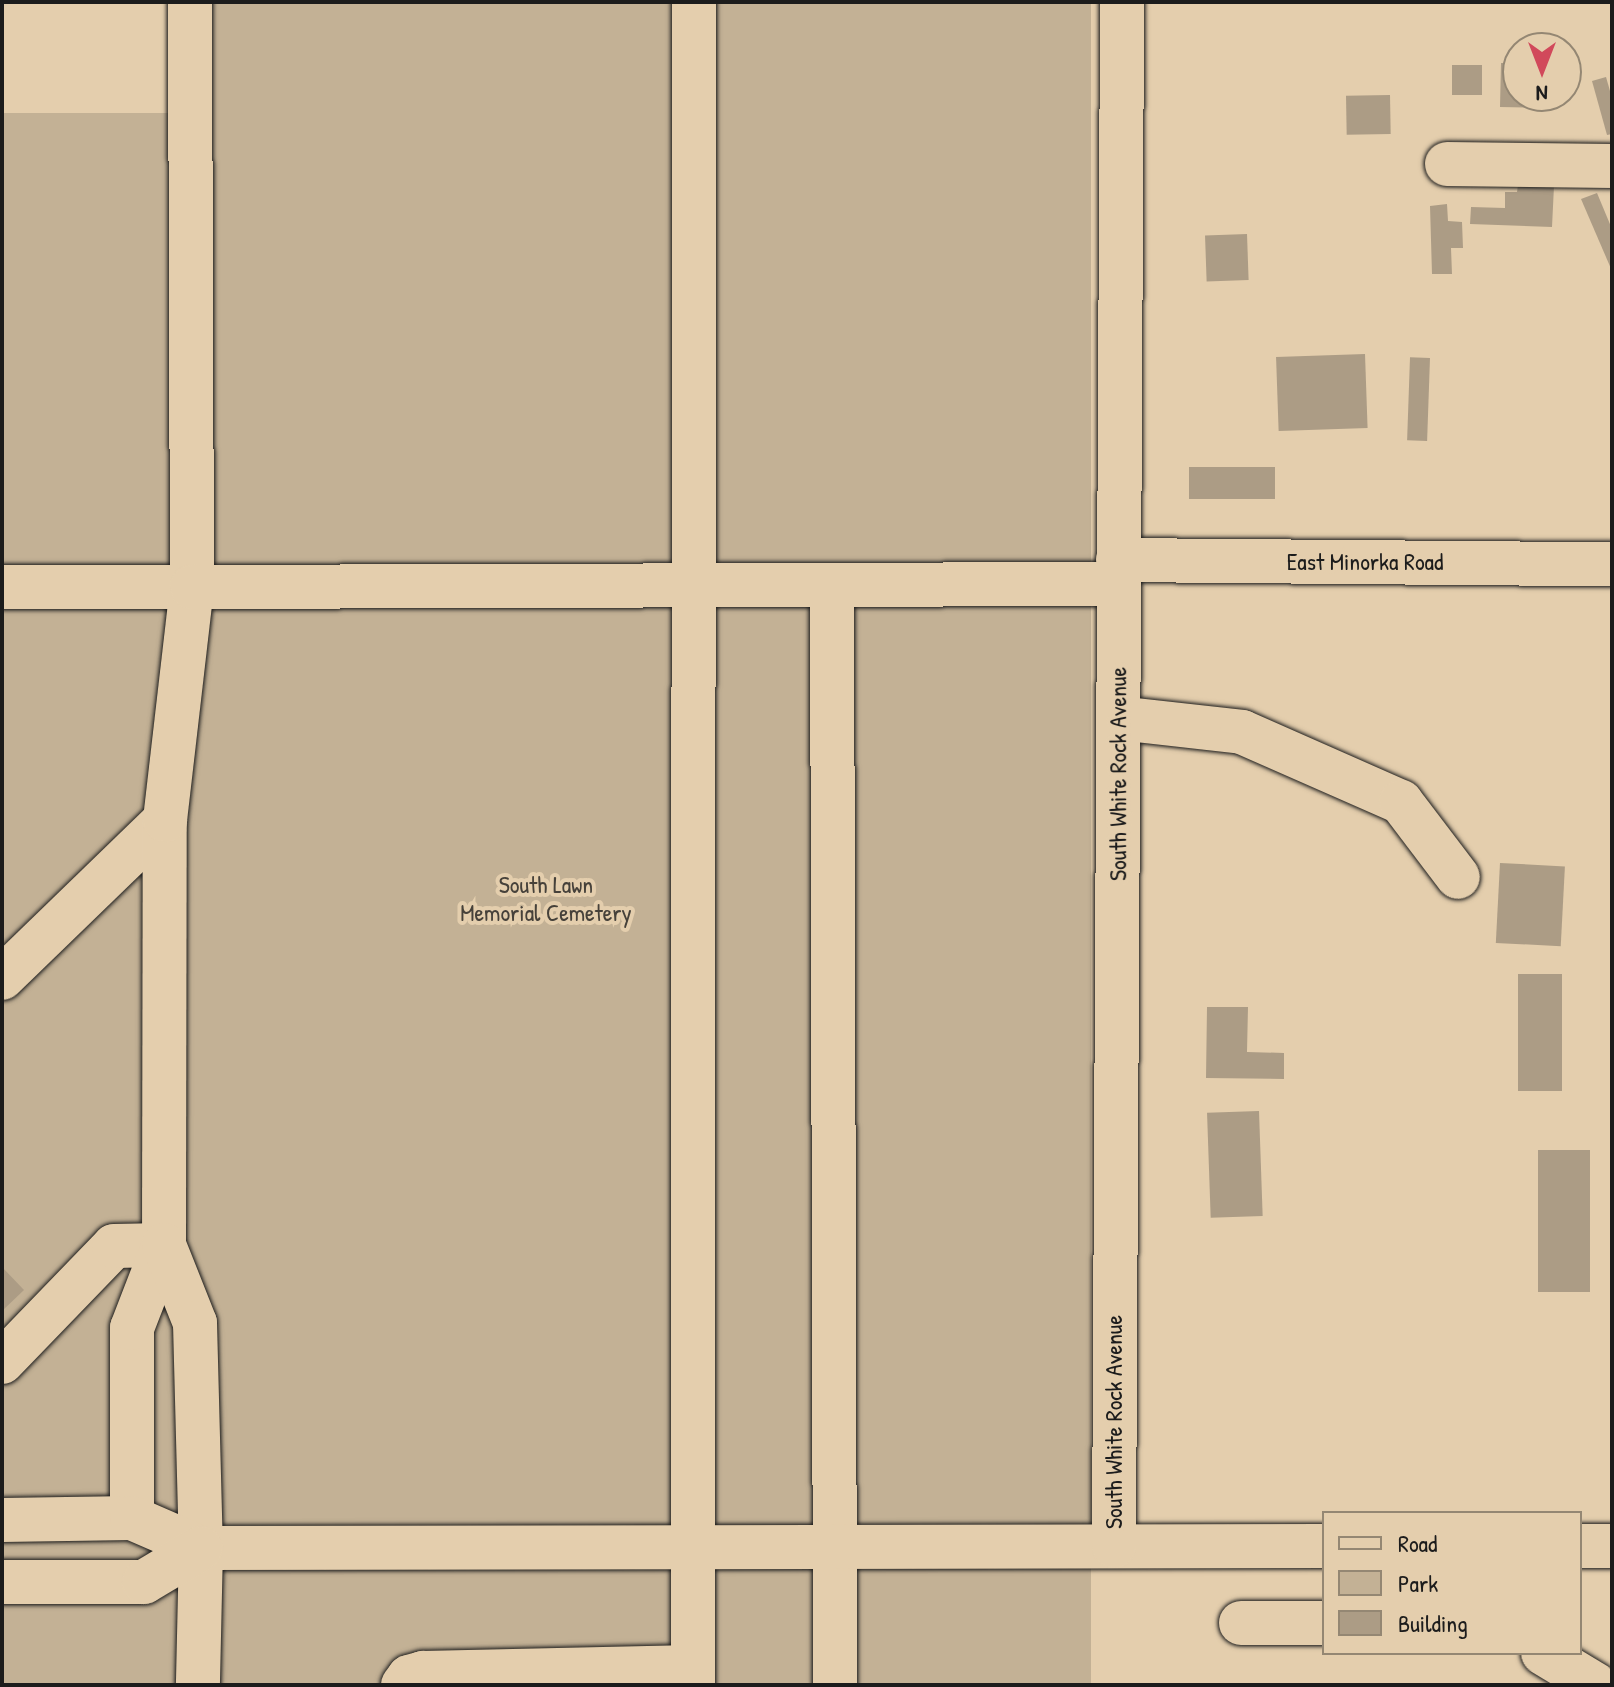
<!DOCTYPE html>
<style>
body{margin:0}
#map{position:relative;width:1614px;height:1687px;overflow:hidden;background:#e4cead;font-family:"Patrick Hand",sans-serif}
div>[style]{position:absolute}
.green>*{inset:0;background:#c3b195}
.building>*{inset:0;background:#ac9c85;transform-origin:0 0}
.roads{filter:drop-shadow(0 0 2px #1c1c1c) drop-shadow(0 0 2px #1c1c1c)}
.minor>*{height:44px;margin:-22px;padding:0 22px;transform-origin:22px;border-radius:22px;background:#e4cead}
span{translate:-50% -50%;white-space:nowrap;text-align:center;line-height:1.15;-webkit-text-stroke:8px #e4cead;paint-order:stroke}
.street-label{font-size:24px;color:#1c1c1c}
.park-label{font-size:24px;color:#46413a}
.frame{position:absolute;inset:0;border:4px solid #1c1c1c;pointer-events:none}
.legend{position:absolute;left:1322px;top:1511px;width:260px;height:144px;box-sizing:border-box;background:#e4cead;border:2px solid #948773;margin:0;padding:10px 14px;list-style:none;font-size:24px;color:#1c1c1c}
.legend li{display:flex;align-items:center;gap:16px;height:40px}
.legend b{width:40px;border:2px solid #948773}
.north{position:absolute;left:1502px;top:32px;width:80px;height:80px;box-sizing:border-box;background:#e4cead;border:2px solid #948773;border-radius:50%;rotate:180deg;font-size:22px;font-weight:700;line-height:32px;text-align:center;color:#1c1c1c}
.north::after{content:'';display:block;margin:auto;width:28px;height:36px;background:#d1495b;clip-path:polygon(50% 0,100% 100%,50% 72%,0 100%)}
</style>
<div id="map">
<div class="green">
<i style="clip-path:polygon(168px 2px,1091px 2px,1091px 1685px,2px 1685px,2px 113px,168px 113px)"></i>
</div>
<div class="building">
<i style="clip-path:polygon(1501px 63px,1518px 63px,1518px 96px,1543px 96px,1544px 108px,1500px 107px)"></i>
<i style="left:1452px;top:65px;width:30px;height:30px"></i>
<i style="clip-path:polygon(1606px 77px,1612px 98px,1612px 134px,1607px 135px,1592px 81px)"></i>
<i style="left:1390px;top:95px;width:39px;height:44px;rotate:89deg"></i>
<i style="clip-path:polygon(1518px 185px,1554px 186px,1552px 227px,1470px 224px,1471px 207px,1505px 208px,1505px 192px,1517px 192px)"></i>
<i style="clip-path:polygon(1597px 193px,1612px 229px,1612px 271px,1581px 199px)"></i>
<i style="clip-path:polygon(1447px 204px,1448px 221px,1462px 222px,1463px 248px,1451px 248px,1452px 274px,1432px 274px,1430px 206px)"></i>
<i style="left:1247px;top:234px;width:46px;height:42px;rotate:88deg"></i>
<i style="left:1365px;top:354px;width:74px;height:89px;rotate:88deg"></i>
<i style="left:1430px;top:358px;width:83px;height:20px;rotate:92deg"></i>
<i style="left:1189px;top:467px;width:86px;height:32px"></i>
<i style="left:1500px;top:863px;width:65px;height:80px;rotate:3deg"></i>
<i style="left:1518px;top:974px;width:44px;height:117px"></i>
<i style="clip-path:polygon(1207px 1007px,1248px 1007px,1247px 1052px,1284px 1053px,1284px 1079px,1206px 1078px)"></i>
<i style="left:1259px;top:1111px;width:105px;height:52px;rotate:88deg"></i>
<i style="left:1538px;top:1150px;width:52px;height:142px"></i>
<i style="clip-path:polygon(2px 1267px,24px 1290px,2px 1311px)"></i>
</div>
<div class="roads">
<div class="minor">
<i style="left:1447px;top:164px;width:165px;rotate:0.7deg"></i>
<i style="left:1118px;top:560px;width:494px;rotate:0.5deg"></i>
<i style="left:832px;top:585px;width:1100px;rotate:89.84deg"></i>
<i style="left:2px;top:587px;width:190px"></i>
<i style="left:192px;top:587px;width:585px;rotate:-90.2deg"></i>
<i style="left:1118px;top:718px;width:125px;rotate:6.4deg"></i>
<i style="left:1242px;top:732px;width:174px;rotate:23.8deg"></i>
<i style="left:1401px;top:802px;width:94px;rotate:52.8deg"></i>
<i style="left:2px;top:978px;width:227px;rotate:-44.1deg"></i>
<i style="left:2px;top:1362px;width:161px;rotate:-46deg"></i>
<i style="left:114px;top:1246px;width:50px;rotate:-1.1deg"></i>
<i style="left:164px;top:1245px;width:425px;rotate:-89.9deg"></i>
<i style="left:165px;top:820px;width:235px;rotate:-83.4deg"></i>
<i style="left:192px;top:587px;width:926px;rotate:-0.19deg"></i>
<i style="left:132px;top:1518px;width:190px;rotate:-90deg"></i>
<i style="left:132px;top:1328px;width:89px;rotate:-68.9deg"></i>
<i style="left:164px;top:1245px;width:84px;rotate:68.3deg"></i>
<i style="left:195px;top:1323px;width:225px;rotate:88.5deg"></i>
<i style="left:201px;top:1548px;width:137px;rotate:91.3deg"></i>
<i style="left:2px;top:1520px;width:130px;rotate:-0.9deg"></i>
<i style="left:132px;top:1518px;width:75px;rotate:23.5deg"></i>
<i style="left:201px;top:1548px;width:1123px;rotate:-0.1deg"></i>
<i style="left:1114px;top:1546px;width:1544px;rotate:-89.7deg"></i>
<i style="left:1580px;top:1546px;width:32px"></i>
<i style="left:2px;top:1582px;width:142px"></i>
<i style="left:144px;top:1582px;width:66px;rotate:-30.8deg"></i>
<i style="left:1241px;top:1623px;width:83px"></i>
<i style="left:1543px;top:1653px;width:62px;rotate:31.1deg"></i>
<i style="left:403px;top:1685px;width:10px;rotate:-53deg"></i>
<i style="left:409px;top:1677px;width:15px;rotate:-16deg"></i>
<i style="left:423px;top:1673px;width:270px;rotate:-1.3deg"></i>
<i style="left:693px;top:1685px;width:1683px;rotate:-89.97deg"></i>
</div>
</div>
<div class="street-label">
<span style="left:1365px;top:562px">East Minorka Road</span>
<span style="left:1118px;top:774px;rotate:-90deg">South White Rock Avenue</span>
<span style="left:1114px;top:1422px;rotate:-90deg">South White Rock Avenue</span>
</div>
<div class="park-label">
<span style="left:546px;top:899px">South Lawn<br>Memorial Cemetery</span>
</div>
<div class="frame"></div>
<ul class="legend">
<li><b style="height:10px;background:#e4cead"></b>Road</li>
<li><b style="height:22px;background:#c3b195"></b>Park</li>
<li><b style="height:22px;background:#ac9c85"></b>Building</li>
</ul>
<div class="north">N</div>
</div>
